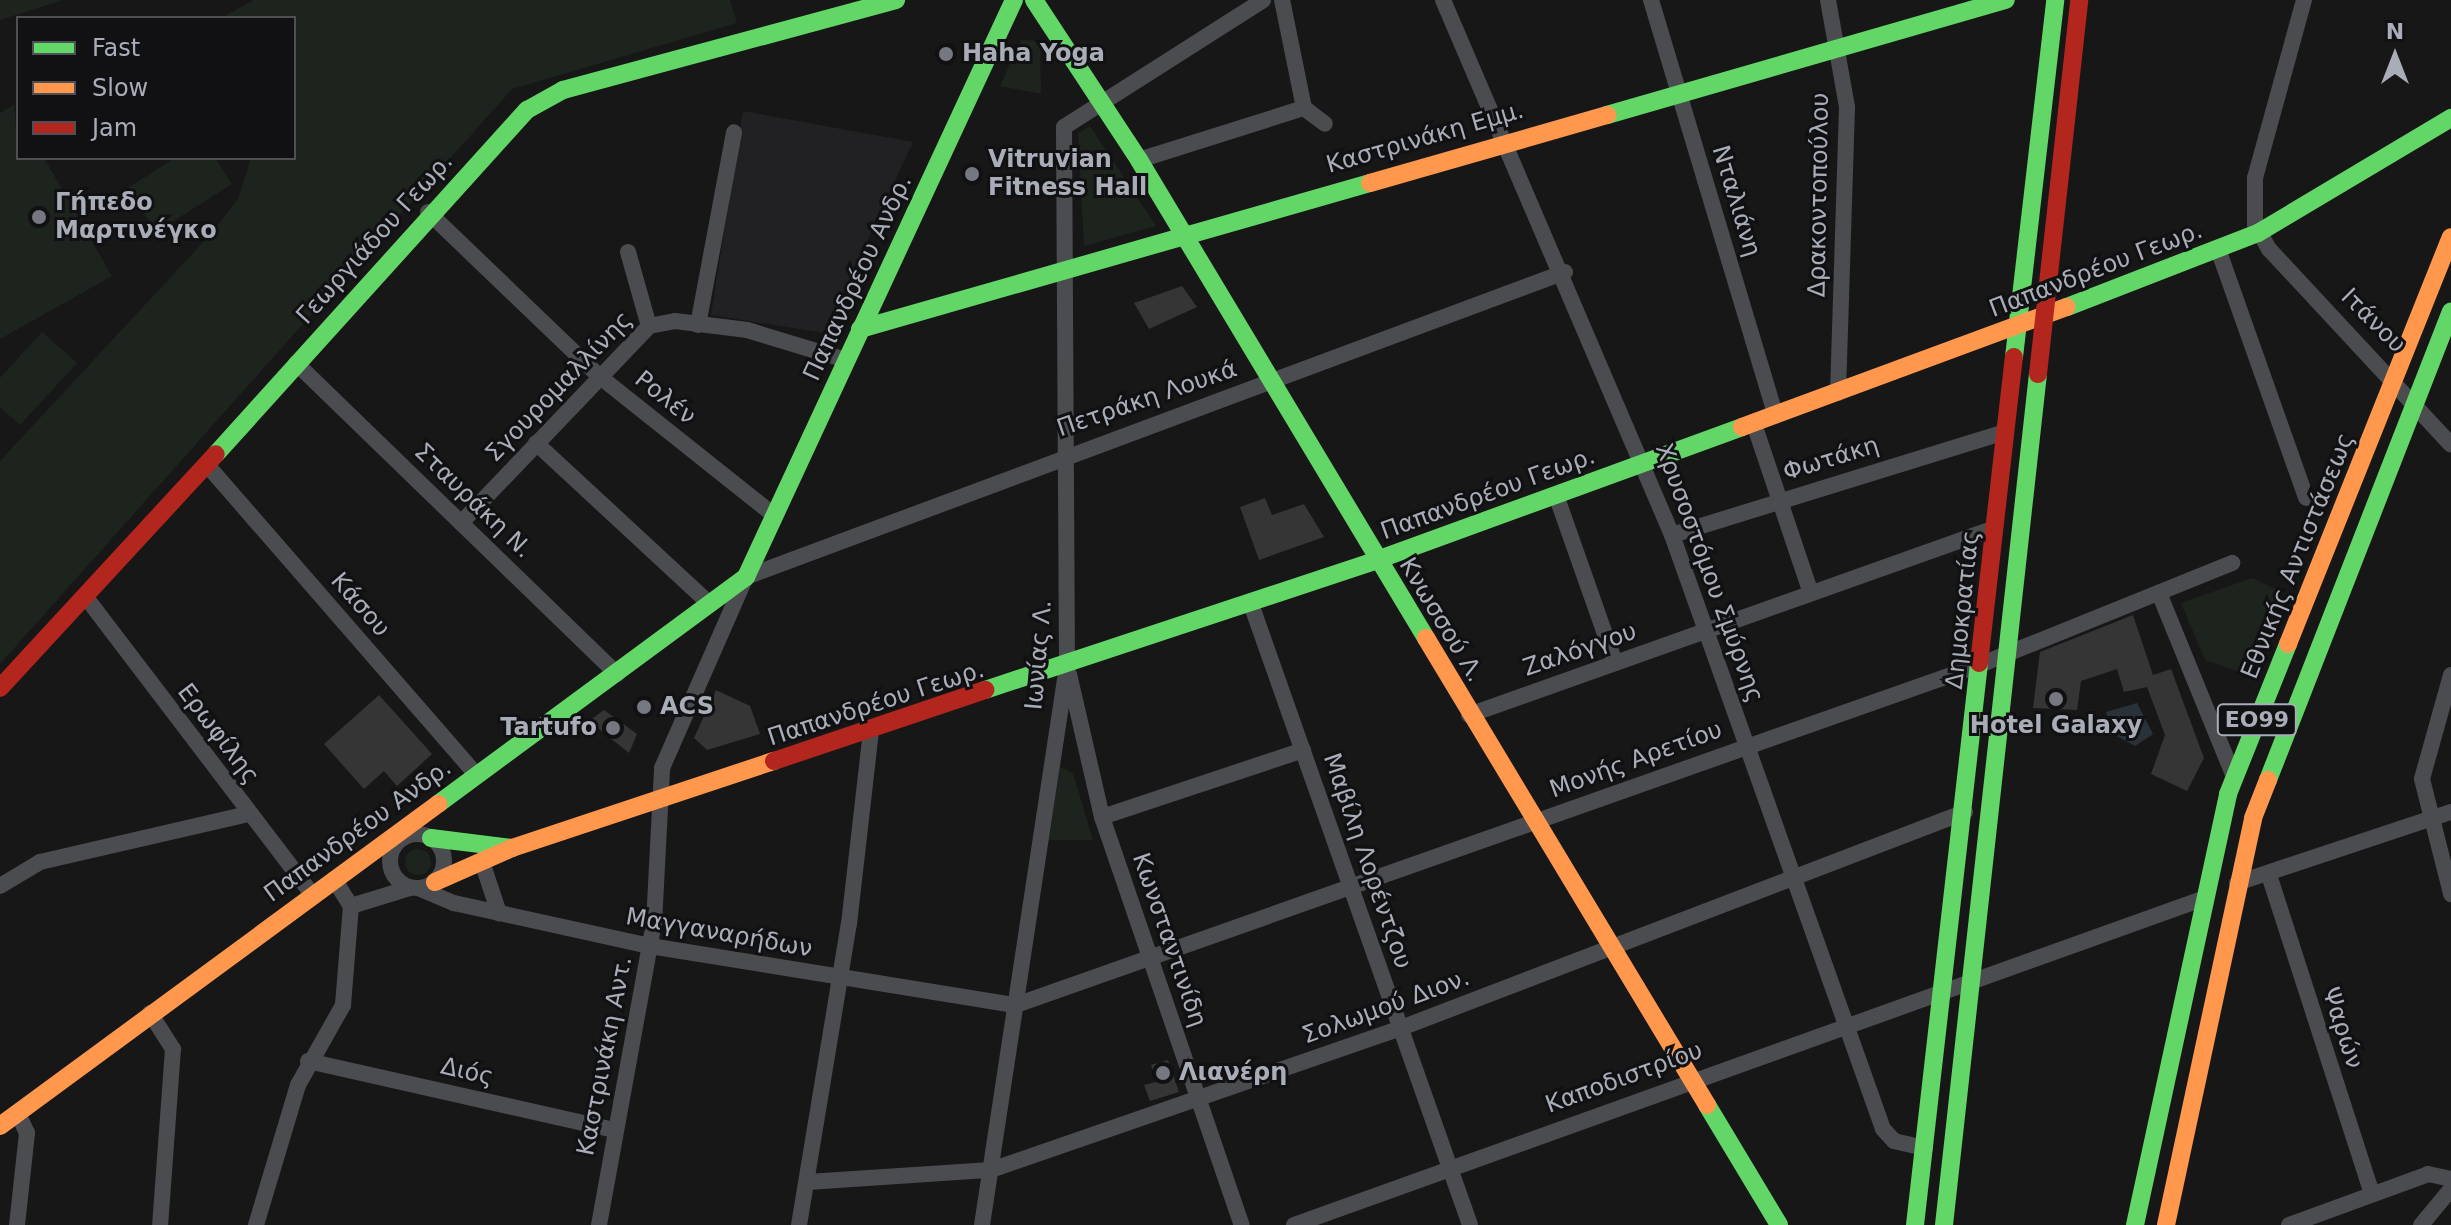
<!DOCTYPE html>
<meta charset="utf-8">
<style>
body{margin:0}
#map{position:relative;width:2451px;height:1225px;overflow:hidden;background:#171717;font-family:"DejaVu Sans",sans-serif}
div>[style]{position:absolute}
.built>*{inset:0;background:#212123}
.green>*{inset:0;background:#1d241e}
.round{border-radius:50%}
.water>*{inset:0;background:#2a3239}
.building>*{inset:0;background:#353536}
.street>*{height:16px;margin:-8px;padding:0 8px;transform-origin:8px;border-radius:8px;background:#4b4c50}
.street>.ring{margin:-8px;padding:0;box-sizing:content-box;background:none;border:16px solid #4b4c50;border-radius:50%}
.fast>*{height:18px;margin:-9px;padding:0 9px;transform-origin:9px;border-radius:9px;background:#63d668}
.slow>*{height:18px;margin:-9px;padding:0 9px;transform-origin:9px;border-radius:9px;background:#ff974d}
.jam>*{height:18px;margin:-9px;padding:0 9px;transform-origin:9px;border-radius:9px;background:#b3261e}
.dots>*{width:22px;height:22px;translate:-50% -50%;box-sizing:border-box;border:4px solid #111113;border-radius:50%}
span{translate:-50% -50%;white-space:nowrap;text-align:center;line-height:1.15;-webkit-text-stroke:6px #111113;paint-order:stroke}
.shield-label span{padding:2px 6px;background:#111113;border:2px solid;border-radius:6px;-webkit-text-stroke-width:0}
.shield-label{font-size:22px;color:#a8adb8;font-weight:700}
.poi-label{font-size:24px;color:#a8adb8;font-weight:700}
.left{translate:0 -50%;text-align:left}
.right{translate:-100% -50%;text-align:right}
.street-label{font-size:24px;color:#a8adb8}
.legend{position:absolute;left:16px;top:16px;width:280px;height:144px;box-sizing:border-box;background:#111113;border:2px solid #4d4f55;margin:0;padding:10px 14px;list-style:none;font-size:24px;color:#a8adb8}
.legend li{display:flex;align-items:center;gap:16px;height:40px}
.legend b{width:40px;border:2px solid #4d4f55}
.north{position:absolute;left:2355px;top:16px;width:80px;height:80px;-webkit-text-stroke:6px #111113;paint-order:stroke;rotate:0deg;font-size:22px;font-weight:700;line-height:32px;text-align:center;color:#a8adb8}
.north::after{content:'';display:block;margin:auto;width:28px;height:36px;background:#a8adb8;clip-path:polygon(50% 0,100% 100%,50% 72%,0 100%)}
</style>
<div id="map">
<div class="built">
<i style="clip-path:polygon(743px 111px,913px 142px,824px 333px,711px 315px)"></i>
</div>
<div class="green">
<i style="clip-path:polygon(0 0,60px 0,60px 1px,0 20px)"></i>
<i style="clip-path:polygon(254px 0,730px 0,737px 23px,512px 89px,0 664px,0 461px,208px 237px,238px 199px,251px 158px,294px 158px,294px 18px,221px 18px)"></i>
<i style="clip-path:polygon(1021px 40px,1040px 41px,1041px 94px,1000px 86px)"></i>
<i style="clip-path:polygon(14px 105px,18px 158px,44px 158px,112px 276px,0 339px,0 113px)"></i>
<i style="clip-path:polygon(1090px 126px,1156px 226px,1084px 246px,1078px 133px)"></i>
<i style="clip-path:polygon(175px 158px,215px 158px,232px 184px,156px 232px,128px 188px)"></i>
<i style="clip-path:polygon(42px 332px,77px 363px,20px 425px,0 407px,0 378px)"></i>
<i style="clip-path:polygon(2252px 578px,2282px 592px,2249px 675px,2205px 660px,2181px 603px)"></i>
<i style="clip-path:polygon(1060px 767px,1073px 773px,1093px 840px,1049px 840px)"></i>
<i class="round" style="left:405px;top:849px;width:26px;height:26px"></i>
</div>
<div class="water">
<i style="clip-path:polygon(2137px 703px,2153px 734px,2135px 746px,2113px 734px,2106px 712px)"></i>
</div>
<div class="building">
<i style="clip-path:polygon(1182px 286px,1197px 307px,1149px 329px,1134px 303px)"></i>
<i style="clip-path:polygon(1265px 498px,1272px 515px,1304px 504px,1324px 537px,1259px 560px,1240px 507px)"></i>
<i style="clip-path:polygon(2133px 615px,2153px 675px,2171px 669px,2204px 758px,2187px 791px,2151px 774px,2165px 735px,2147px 687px,2124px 692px,2117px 669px,2081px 681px,2077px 710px,2033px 708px,2040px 652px)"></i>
<i style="clip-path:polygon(716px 690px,750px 706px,760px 734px,707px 750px,694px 738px)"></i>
<i style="clip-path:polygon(379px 695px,432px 754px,397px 786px,384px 771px,364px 789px,324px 744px)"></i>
<i style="clip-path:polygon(604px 710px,637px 734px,629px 753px,589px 721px)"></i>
<i style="clip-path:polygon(1168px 1060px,1179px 1092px,1150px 1101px,1144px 1085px,1156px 1082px,1151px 1065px)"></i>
</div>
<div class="street">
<i style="left:1443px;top:0;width:582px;rotate:66.83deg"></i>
<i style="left:1672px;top:535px;width:630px;rotate:70.44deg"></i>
<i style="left:1883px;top:1129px;width:16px;rotate:47deg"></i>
<i style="left:1894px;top:1141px;width:32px;rotate:13deg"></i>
<i style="left:1651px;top:0;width:434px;rotate:73.3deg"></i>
<i style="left:1828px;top:0;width:109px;rotate:79.9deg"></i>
<i style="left:1847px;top:107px;width:286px;rotate:91.8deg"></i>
<i style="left:2304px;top:0;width:185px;rotate:105.4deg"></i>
<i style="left:2255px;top:178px;width:46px;rotate:90deg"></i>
<i style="left:2255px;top:224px;width:29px;rotate:61deg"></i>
<i style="left:2269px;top:249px;width:267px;rotate:47.1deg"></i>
<i style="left:1304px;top:108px;width:26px;rotate:37deg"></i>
<i style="left:1139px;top:160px;width:173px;rotate:-17.5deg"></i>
<i style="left:1304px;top:108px;width:110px;rotate:-101.5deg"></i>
<i style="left:428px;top:212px;width:237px;rotate:43.8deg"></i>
<i style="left:599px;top:376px;width:223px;rotate:38.5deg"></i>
<i style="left:2218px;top:249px;width:264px;rotate:70.5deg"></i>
<i style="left:628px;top:252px;width:77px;rotate:74.2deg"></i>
<i style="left:698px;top:325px;width:196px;rotate:-79.4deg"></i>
<i style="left:296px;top:363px;width:447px;rotate:44.1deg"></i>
<i style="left:1754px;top:424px;width:178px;rotate:71.4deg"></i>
<i style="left:536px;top:443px;width:236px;rotate:42.8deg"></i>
<i style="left:208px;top:466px;width:410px;rotate:49deg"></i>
<i style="left:1556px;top:495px;width:178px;rotate:70.6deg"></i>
<i style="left:461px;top:523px;width:272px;rotate:-46.3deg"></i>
<i style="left:649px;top:326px;width:26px;rotate:-11deg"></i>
<i style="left:675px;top:321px;width:73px;rotate:7.1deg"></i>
<i style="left:747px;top:330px;width:103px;rotate:16.9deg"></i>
<i style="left:1672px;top:535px;width:349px;rotate:-17.2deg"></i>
<i style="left:2159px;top:593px;width:199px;rotate:67.8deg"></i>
<i style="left:88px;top:600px;width:370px;rotate:52.7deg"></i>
<i style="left:1251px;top:604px;width:658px;rotate:70.57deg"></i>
<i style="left:1069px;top:674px;width:147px;rotate:77deg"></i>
<i style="left:1102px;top:817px;width:431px;rotate:71.1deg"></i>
<i style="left:2451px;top:675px;width:108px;rotate:105.6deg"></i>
<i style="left:2422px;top:779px;width:119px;rotate:75.8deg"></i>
<i style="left:1469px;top:715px;width:558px;rotate:-19.57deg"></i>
<i style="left:1102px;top:817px;width:212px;rotate:-18.4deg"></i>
<i class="ring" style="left:390px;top:834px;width:38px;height:38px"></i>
<i style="left:483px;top:865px;width:51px;rotate:71.6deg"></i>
<i style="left:2269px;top:875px;width:335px;rotate:72.1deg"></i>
<i style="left:334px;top:879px;width:32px;rotate:58deg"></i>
<i style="left:351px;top:906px;width:62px;rotate:-17deg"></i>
<i style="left:2237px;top:883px;width:225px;rotate:-18.4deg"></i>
<i style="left:0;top:886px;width:47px;rotate:-31deg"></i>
<i style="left:40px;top:862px;width:213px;rotate:-13deg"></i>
<i style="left:418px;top:888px;width:39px;rotate:23deg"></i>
<i style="left:454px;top:903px;width:201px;rotate:12.4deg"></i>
<i style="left:650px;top:946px;width:371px;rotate:9.2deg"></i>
<i style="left:1016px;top:1005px;width:1024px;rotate:-19.44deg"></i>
<i style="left:1982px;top:664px;width:270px;rotate:-22deg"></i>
<i style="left:150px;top:1013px;width:43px;rotate:57.4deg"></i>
<i style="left:173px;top:1049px;width:176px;rotate:94.2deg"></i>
<i style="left:308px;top:1061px;width:315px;rotate:12.7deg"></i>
<i style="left:808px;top:1182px;width:183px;rotate:-3.8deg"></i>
<i style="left:991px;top:1170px;width:434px;rotate:-19.1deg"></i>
<i style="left:1401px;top:1028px;width:604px;rotate:-20.96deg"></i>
<i style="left:17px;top:1225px;width:93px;rotate:-83.8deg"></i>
<i style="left:27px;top:1133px;width:23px;rotate:-115deg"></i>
<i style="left:256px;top:1225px;width:146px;rotate:-73.3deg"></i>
<i style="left:298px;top:1085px;width:92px;rotate:-60.6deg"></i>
<i style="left:343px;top:1005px;width:99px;rotate:-85.4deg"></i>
<i style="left:599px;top:1225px;width:307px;rotate:-79.7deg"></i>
<i style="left:654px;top:923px;width:155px;rotate:-87deg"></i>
<i style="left:662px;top:768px;width:209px;rotate:-66.3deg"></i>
<i style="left:746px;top:577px;width:874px;rotate:-20.43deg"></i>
<i style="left:799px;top:1225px;width:305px;rotate:-80.6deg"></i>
<i style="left:849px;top:924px;width:193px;rotate:-83.5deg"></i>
<i style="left:982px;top:1225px;width:565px;rotate:-81.35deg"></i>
<i style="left:1067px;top:666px;width:539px;rotate:-90.32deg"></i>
<i style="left:1064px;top:127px;width:236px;rotate:-32.5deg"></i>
<i style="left:1294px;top:1225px;width:965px;rotate:-19.75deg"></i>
<i style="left:2289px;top:1225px;width:148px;rotate:-20.1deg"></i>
<i style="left:2428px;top:1174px;width:24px;rotate:12deg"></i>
<i style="left:2421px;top:1225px;width:47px;rotate:-50.2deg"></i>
</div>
<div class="fast">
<i style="left:1034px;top:0;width:191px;rotate:56.7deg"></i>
<i style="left:1139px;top:160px;width:558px;rotate:59.02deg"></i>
<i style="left:1607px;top:115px;width:415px;rotate:-16.1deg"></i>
<i style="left:2067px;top:307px;width:205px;rotate:-21.2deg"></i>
<i style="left:2258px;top:233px;width:225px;rotate:-30.8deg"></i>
<i style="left:860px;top:329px;width:530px;rotate:-15.98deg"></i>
<i style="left:2014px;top:357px;width:359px;rotate:-83.4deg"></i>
<i style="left:216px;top:454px;width:464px;rotate:-47.9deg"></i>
<i style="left:527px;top:110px;width:41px;rotate:-29.1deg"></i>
<i style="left:563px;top:90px;width:345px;rotate:-15.1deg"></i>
<i style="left:985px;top:690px;width:413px;rotate:-18.3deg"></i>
<i style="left:1377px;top:560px;width:388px;rotate:-20deg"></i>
<i style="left:2268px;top:780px;width:503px;rotate:-68.68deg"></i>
<i style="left:438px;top:804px;width:383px;rotate:-36.4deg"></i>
<i style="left:746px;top:577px;width:636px;rotate:-65.09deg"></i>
<i style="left:431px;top:838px;width:82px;rotate:7deg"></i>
<i style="left:1707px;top:1105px;width:140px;rotate:59deg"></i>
<i style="left:1915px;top:1225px;width:566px;rotate:-83.5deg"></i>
<i style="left:1944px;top:1225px;width:856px;rotate:-83.7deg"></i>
<i style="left:2135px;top:1225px;width:441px;rotate:-77.8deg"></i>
<i style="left:2228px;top:794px;width:162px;rotate:-68.2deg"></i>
</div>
<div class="slow">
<i style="left:1370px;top:183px;width:247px;rotate:-16deg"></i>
<i style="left:1742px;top:427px;width:346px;rotate:-20.3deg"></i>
<i style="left:1426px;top:638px;width:545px;rotate:58.96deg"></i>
<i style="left:2288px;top:644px;width:438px;rotate:-68.2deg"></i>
<i style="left:435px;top:882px;width:84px;rotate:-23.8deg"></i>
<i style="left:512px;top:848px;width:276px;rotate:-18.4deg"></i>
<i style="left:0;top:1126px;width:544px;rotate:-36.32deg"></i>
<i style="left:2166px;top:1225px;width:416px;rotate:-77.9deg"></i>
<i style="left:2253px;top:818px;width:41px;rotate:-68.5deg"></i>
</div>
<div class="jam">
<i style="left:2038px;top:374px;width:376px;rotate:-83.7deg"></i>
<i style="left:1979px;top:663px;width:308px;rotate:-83.5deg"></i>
<i style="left:0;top:688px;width:318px;rotate:-47.3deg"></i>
<i style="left:774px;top:761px;width:223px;rotate:-18.6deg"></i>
</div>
<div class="dots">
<i style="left:946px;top:54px;background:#757880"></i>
<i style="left:972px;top:174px;background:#757880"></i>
<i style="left:39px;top:217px;background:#757880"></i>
<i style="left:2056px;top:699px;background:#757880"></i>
<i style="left:644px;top:707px;background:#757880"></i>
<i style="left:613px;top:728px;background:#757880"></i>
<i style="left:1163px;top:1073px;background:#757880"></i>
</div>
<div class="shield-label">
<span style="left:2257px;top:720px">ΕΟ99</span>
</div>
<div class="poi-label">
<span class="left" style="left:962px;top:54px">Haha Yoga</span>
<span class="left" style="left:988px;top:174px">Vitruvian<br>Fitness Hall</span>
<span class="left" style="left:55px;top:217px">Γήπεδο<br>Μαρτινέγκο</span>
<span class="left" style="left:660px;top:707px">ACS</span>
<span style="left:2056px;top:726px">Hotel Galaxy</span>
<span class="right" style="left:597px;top:728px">Tartufo</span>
<span class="left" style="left:1179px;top:1073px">Λιανέρη</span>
</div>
<div class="street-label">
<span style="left:1425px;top:138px;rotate:-16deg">Καστρινάκη Εμμ.</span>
<span style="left:1819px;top:195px;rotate:-89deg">Δρακοντοπούλου</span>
<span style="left:1736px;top:201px;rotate:73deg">Νταλιάνη</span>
<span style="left:375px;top:239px;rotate:-48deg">Γεωργιάδου Γεωρ.</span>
<span style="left:2096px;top:270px;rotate:-21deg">Παπανδρέου Γεωρ.</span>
<span style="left:858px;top:278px;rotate:-65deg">Παπανδρέου Ανδρ.</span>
<span style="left:2373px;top:321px;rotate:45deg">Ιτάνου</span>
<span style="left:559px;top:387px;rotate:-46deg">Σγουρομαλλίνης</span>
<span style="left:665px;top:398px;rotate:39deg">Ρολέν</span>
<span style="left:1147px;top:399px;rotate:-19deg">Πετράκη Λουκά</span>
<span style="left:1831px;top:459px;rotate:-17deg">Φωτάκη</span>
<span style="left:1488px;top:494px;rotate:-20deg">Παπανδρέου Γεωρ.</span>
<span style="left:473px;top:501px;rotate:44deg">Σταυράκη Ν.</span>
<span style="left:2298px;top:556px;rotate:-68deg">Εθνικής Αντιστάσεως</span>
<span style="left:1709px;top:573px;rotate:70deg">Χρυσοστόμου Σμύρνης</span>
<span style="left:360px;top:605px;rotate:49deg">Κάσου</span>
<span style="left:1963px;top:610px;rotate:-84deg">Δημοκρατίας</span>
<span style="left:1441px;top:620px;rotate:59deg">Κνωσσού Λ.</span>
<span style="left:1580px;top:650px;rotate:-19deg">Ζαλόγγου</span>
<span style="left:1039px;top:655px;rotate:-85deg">Ιωνίας Λ.</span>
<span style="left:876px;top:704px;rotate:-18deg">Παπανδρέου Γεωρ.</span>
<span style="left:218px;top:734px;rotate:53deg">Ερωφίλης</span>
<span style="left:1636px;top:760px;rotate:-20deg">Μονής Αρετίου</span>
<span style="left:358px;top:831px;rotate:-36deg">Παπανδρέου Ανδρ.</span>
<span style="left:1367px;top:861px;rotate:71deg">Μαβίλη Λορέντζου</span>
<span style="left:719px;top:933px;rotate:10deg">Μαγγαναρήδων</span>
<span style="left:1169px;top:940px;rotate:71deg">Κωνσταντινίδη</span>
<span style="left:1386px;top:1007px;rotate:-20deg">Σολωμού Διον.</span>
<span style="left:2342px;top:1028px;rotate:72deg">Ψαρών</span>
<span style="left:605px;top:1056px;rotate:-79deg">Καστρινάκη Αντ.</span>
<span style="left:467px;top:1072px;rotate:13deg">Διός</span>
<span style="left:1624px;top:1078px;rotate:-20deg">Καποδιστρίου</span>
</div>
<ul class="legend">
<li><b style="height:10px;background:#63d668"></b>Fast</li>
<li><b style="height:10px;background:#ff974d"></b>Slow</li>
<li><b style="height:10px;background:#b3261e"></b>Jam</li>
</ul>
<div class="north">N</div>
</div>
